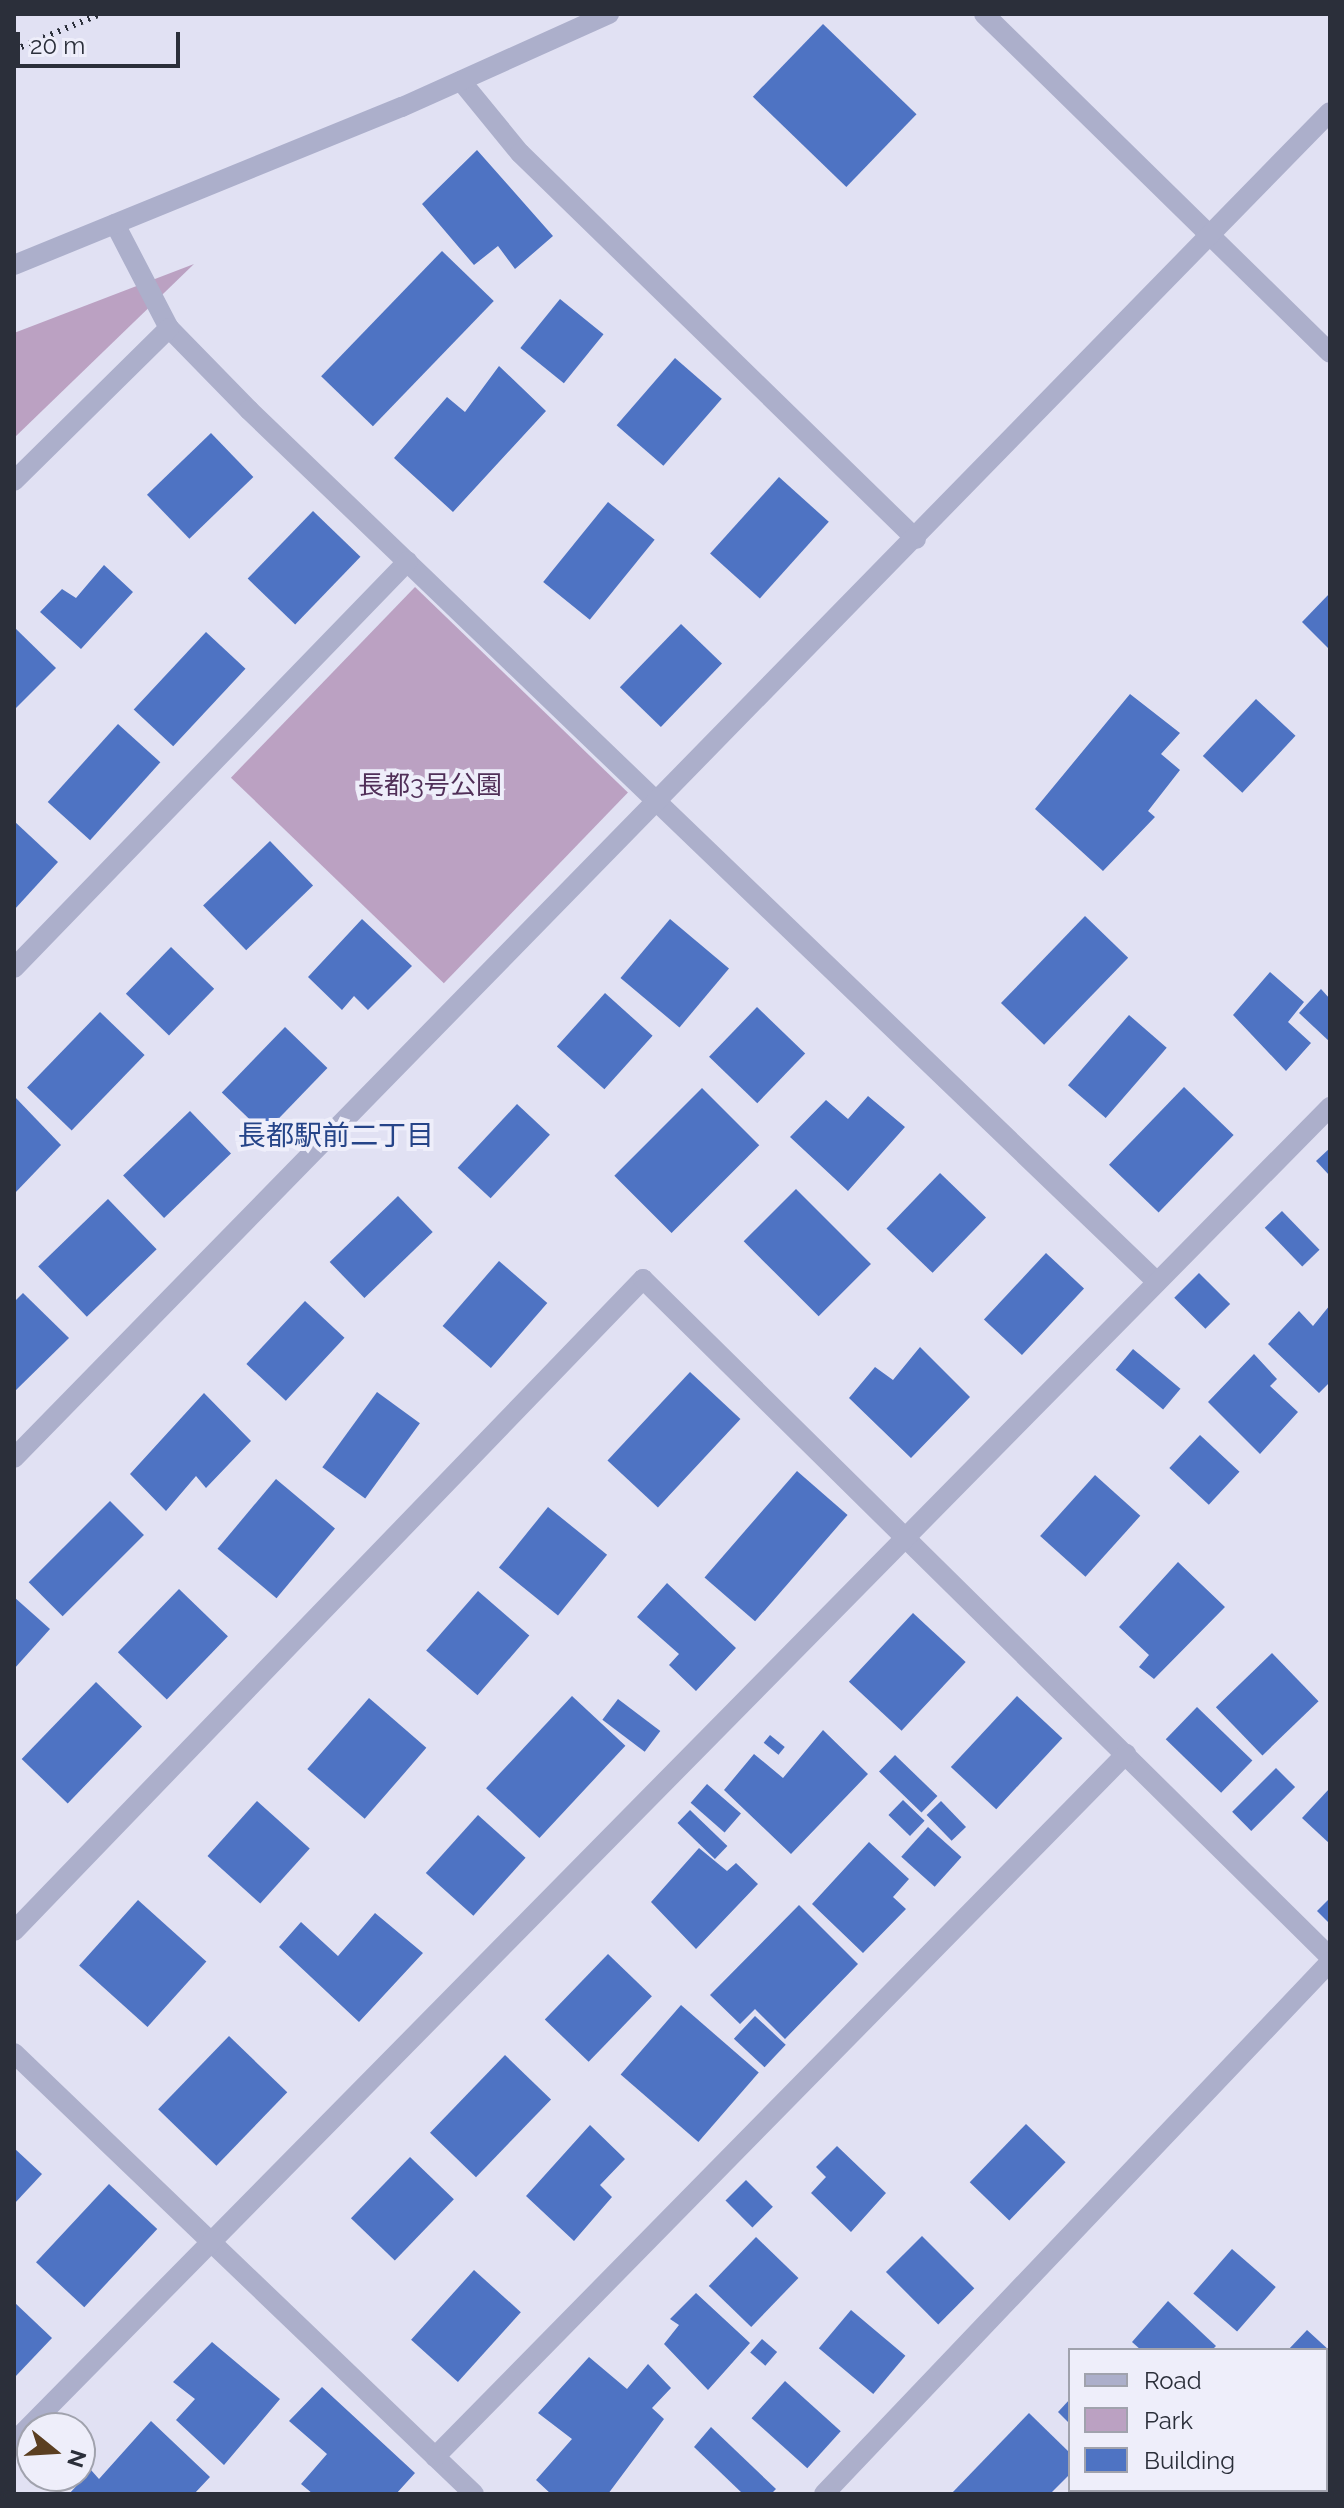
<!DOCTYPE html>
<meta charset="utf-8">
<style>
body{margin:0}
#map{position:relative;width:1344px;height:2508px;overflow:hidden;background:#e1e1f3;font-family:Raleway,"Noto Sans JP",sans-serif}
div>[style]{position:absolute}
.green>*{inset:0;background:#bba1c2;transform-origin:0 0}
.building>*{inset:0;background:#4e73c3;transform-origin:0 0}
.minor>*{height:20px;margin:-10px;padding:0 10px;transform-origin:10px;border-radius:10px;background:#acafcb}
.rail>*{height:6px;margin-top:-3px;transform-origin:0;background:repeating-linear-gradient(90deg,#2b2f3a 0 2px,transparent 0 8px)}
span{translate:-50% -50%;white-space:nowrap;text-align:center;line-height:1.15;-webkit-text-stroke:8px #eeeefa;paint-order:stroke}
.park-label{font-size:26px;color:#502f58}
.neighbourhood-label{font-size:28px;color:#254488}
.frame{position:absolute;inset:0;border:16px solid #2b2f3a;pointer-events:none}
.legend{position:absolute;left:1068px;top:2348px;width:260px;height:144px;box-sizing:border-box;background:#eeeefa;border:2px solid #a0a2ad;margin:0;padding:10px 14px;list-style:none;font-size:24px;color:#2b2f3a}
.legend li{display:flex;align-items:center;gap:16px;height:40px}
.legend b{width:40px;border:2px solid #a0a2ad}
.north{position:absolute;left:16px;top:2412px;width:80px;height:80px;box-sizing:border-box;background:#eeeefa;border:2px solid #a0a2ad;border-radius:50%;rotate:108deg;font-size:22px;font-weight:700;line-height:32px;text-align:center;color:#2b2f3a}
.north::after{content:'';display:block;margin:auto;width:28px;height:36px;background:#5b3f21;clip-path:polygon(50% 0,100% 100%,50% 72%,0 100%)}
.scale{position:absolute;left:16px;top:32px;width:164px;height:36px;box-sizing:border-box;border:4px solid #2b2f3a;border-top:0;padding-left:10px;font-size:24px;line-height:28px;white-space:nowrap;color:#2b2f3a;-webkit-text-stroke:6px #eeeefa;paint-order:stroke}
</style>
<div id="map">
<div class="green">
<i style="clip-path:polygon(194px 264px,14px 438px,14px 333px)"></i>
<i style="left:415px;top:587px;width:296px;height:265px;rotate:44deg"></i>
</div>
<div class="building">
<i style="left:823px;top:24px;width:130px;height:101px;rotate:44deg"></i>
<i style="clip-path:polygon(477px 150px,553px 236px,515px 269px,498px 246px,474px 265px,422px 204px)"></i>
<i style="left:442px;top:251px;width:72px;height:174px;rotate:44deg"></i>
<i style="left:560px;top:299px;width:56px;height:63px;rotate:39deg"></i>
<i style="left:675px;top:358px;width:62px;height:89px;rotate:41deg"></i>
<i style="clip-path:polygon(499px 366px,546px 411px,453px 512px,394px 458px,447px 397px,465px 412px)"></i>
<i style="left:211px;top:433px;width:61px;height:89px;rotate:46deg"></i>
<i style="left:779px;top:477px;width:67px;height:103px;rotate:42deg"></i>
<i style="left:608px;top:502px;width:60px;height:103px;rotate:39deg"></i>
<i style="left:313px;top:511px;width:66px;height:94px;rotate:44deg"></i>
<i style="clip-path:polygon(104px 565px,133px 592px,81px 649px,40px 612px,62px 589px,76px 598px)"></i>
<i style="clip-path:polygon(1330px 593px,1330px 650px,1302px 622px)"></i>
<i style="left:681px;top:624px;width:57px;height:88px;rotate:44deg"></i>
<i style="clip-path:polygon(14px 627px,56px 668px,14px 710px)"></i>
<i style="left:206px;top:632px;width:54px;height:106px;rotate:43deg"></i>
<i style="clip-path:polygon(1130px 694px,1180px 733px,1161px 754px,1180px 770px,1148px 811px,1155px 817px,1103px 871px,1035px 809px)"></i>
<i style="left:1256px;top:699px;width:54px;height:78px;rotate:43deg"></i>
<i style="left:118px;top:724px;width:57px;height:105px;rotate:42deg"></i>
<i style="clip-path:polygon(14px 821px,58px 862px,14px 910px)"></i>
<i style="left:270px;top:841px;width:62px;height:93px;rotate:46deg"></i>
<i style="left:1085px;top:916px;width:60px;height:121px;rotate:44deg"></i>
<i style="clip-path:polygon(362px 919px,412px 966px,368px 1010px,354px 996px,342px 1010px,308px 977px)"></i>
<i style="left:670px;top:919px;width:77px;height:77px;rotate:40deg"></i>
<i style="left:171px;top:947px;width:60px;height:65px;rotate:44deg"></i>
<i style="clip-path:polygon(1270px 972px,1304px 1002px,1288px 1022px,1311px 1043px,1286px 1071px,1233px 1015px)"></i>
<i style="clip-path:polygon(1321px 989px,1330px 999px,1330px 1042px,1299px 1013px)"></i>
<i style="left:605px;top:993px;width:64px;height:72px;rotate:42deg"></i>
<i style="left:757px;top:1007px;width:67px;height:69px;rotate:44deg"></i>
<i style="left:100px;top:1012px;width:62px;height:105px;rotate:44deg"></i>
<i style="left:1129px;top:1015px;width:50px;height:93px;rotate:41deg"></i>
<i style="left:285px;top:1027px;width:59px;height:91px;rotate:44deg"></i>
<i style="left:1184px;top:1087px;width:69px;height:108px;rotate:44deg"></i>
<i style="left:702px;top:1088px;width:81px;height:124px;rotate:45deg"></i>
<i style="clip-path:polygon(14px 1096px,61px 1145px,14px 1194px)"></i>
<i style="clip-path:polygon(868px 1096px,905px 1127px,848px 1191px,790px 1137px,826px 1100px,848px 1119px)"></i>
<i style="left:517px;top:1104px;width:45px;height:87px;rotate:43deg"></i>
<i style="left:190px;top:1111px;width:59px;height:93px;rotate:46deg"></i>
<i style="clip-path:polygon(1330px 1148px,1330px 1176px,1316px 1161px)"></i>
<i style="left:940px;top:1173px;width:64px;height:77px;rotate:44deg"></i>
<i style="left:796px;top:1189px;width:106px;height:74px;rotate:45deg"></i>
<i style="left:398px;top:1196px;width:50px;height:95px;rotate:46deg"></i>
<i style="left:108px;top:1199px;width:70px;height:97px;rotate:46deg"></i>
<i style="left:1282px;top:1211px;width:54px;height:24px;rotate:46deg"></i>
<i style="left:1046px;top:1253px;width:52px;height:91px;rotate:43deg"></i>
<i style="left:499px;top:1261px;width:64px;height:86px;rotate:41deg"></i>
<i style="left:1199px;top:1273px;width:44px;height:35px;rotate:45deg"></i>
<i style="clip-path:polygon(23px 1293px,69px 1338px,14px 1392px,14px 1302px)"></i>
<i style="left:305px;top:1301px;width:54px;height:86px;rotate:43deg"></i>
<i style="clip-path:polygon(1330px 1305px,1330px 1382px,1319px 1393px,1268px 1344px,1299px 1311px,1313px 1326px)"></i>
<i style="clip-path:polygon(920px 1347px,970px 1397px,911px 1458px,849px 1398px,875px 1367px,893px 1380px)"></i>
<i style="left:1133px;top:1349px;width:62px;height:27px;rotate:40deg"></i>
<i style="clip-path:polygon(1254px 1354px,1277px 1379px,1270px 1386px,1298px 1412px,1260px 1454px,1208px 1402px)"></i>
<i style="left:690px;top:1372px;width:69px;height:121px;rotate:43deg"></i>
<i style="left:377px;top:1392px;width:53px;height:93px;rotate:36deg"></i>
<i style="clip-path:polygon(204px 1393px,251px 1441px,206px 1488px,196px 1476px,166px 1511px,130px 1474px)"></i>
<i style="left:1200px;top:1435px;width:54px;height:45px;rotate:43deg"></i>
<i style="left:797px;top:1471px;width:67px;height:141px;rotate:41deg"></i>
<i style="left:1095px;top:1475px;width:61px;height:82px;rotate:42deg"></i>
<i style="left:276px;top:1479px;width:77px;height:91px;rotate:40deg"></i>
<i style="left:110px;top:1501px;width:48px;height:115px;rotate:45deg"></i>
<i style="left:548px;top:1507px;width:76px;height:78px;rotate:39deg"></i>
<i style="clip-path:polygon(1178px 1562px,1225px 1607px,1154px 1679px,1139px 1667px,1149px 1655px,1119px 1627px)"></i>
<i style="clip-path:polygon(667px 1583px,736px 1648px,696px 1691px,669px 1665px,679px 1654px,637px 1617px)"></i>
<i style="left:179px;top:1589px;width:68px;height:88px;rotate:44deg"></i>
<i style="left:478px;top:1591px;width:68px;height:79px;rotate:41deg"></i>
<i style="clip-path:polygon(14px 1597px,50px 1629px,14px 1669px)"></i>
<i style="left:913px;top:1613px;width:72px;height:94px;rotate:43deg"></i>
<i style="left:1272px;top:1653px;width:67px;height:78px;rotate:46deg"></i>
<i style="left:96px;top:1682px;width:64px;height:107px;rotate:44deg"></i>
<i style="left:572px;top:1696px;width:73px;height:126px;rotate:43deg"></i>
<i style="left:1017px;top:1696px;width:62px;height:97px;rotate:43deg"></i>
<i style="left:369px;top:1698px;width:76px;height:94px;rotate:41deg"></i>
<i style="left:618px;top:1699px;width:53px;height:26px;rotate:37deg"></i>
<i style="left:1197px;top:1707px;width:77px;height:45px;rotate:44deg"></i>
<i style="clip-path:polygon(823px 1730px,868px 1774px,791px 1854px,724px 1790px,754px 1754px,783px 1778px)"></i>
<i style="left:770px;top:1735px;width:19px;height:10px;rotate:39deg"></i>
<i style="left:895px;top:1755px;width:59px;height:23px;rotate:44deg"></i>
<i style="left:1276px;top:1768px;width:27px;height:62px;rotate:45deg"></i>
<i style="left:707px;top:1784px;width:45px;height:25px;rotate:41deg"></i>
<i style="clip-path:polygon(1330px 1788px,1330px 1844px,1302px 1818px)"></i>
<i style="left:903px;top:1800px;width:30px;height:21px;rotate:44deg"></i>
<i style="left:257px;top:1801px;width:71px;height:74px;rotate:42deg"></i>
<i style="left:941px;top:1801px;width:36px;height:20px;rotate:46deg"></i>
<i style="left:690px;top:1810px;width:52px;height:18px;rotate:44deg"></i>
<i style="left:478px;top:1815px;width:64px;height:78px;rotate:42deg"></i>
<i style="left:928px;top:1827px;width:45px;height:40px;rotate:42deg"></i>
<i style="clip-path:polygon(869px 1842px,909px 1879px,893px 1897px,906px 1909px,863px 1953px,812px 1904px)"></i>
<i style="clip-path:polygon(699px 1848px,727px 1871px,736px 1863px,758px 1884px,696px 1949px,651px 1902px)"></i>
<i style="clip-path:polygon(1330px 1898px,1330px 1924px,1317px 1911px)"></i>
<i style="left:138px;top:1900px;width:92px;height:88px;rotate:42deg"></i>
<i style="clip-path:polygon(799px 1905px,858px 1964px,785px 2039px,755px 2009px,740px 2024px,710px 1995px)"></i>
<i style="clip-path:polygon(375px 1913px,423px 1953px,359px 2022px,279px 1947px,301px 1922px,338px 1956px)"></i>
<i style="left:608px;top:1954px;width:61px;height:91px;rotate:44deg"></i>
<i style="left:681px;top:2005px;width:103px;height:92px;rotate:41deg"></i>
<i style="left:755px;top:2016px;width:42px;height:31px;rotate:43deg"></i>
<i style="left:229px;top:2036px;width:81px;height:102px;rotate:44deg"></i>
<i style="left:505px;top:2055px;width:64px;height:108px;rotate:44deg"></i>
<i style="left:1026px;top:2124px;width:55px;height:81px;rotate:44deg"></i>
<i style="clip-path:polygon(590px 2125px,625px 2159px,600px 2185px,612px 2197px,574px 2241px,526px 2196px)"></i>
<i style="clip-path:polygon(837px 2146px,886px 2193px,851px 2232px,811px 2193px,826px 2177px,816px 2167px)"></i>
<i style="clip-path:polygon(14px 2148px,42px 2174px,14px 2204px)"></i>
<i style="left:410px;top:2157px;width:61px;height:85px;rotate:44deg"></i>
<i style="left:746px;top:2180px;width:38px;height:29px;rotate:45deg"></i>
<i style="left:109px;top:2184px;width:66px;height:107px;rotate:43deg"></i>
<i style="left:922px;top:2236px;width:74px;height:51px;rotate:45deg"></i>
<i style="left:756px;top:2237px;width:59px;height:68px;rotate:44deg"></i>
<i style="left:1232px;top:2249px;width:58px;height:59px;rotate:41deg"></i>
<i style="left:474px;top:2270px;width:63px;height:94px;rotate:42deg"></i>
<i style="clip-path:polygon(696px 2293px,750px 2343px,708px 2390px,664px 2344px,679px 2325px,670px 2319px)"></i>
<i style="clip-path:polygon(1168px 2301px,1216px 2346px,1212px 2350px,1141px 2350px,1132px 2342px)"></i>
<i style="clip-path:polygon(14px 2302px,52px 2338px,14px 2378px)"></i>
<i style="left:851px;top:2310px;width:71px;height:50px;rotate:40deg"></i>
<i style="clip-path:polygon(1307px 2330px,1330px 2351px,1326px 2424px,1326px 2350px,1288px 2350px)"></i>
<i style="left:762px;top:2339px;width:20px;height:18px;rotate:41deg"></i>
<i style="clip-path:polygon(212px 2342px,280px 2399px,224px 2465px,176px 2420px,195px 2399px,173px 2382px)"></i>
<i style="clip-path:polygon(589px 2357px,627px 2389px,648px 2364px,671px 2388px,652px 2408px,664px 2419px,608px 2494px,551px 2494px,536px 2480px,572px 2439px,538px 2413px)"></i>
<i style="left:785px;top:2381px;width:75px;height:50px;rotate:42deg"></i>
<i style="clip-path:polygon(322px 2387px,415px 2473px,396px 2494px,313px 2494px,301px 2484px,327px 2454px,289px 2421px)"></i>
<i style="clip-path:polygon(1070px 2399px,1070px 2424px,1058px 2412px)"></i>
<i style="clip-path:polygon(1029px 2413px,1070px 2453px,1070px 2474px,1050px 2494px,951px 2494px)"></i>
<i style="clip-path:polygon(151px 2421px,210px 2477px,194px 2494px,69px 2494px,91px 2470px,99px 2479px)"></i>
<i style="clip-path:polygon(711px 2427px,776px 2489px,771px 2494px,743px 2494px,694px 2447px)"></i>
</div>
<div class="minor">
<i style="left:984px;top:14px;width:484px;rotate:44.4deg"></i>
<i style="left:461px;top:81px;width:93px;rotate:50.7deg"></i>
<i style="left:520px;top:153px;width:553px;rotate:44.27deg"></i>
<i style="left:115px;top:224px;width:117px;rotate:62.6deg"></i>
<i style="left:169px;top:328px;width:115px;rotate:45.7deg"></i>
<i style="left:249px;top:410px;width:1259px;rotate:43.84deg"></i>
<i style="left:14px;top:265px;width:419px;rotate:-22.2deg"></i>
<i style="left:402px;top:107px;width:227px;rotate:-24.2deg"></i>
<i style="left:14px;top:481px;width:218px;rotate:-44.6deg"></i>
<i style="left:14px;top:968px;width:566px;rotate:-45.93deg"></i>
<i style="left:14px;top:1458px;width:1882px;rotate:-45.65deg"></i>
<i style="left:14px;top:1931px;width:906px;rotate:-46.03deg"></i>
<i style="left:643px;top:1279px;width:965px;rotate:44.62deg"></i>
<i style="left:14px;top:2053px;width:637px;rotate:43.79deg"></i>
<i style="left:14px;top:2442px;width:1875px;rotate:-45.41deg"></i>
<i style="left:435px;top:2457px;width:986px;rotate:-45.49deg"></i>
<i style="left:824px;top:2494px;width:734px;rotate:-46.43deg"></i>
</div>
<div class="rail">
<i style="left:14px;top:50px;width:93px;rotate:-22.7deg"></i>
</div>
<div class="park-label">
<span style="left:430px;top:786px">長都3号公園</span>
</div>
<div class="neighbourhood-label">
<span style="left:336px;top:1136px">長都駅前二丁目</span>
</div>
<div class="frame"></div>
<ul class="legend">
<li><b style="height:10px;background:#acafcb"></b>Road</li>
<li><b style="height:22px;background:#bba1c2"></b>Park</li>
<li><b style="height:22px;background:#4e73c3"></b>Building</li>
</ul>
<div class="north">N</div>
<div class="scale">20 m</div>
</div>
